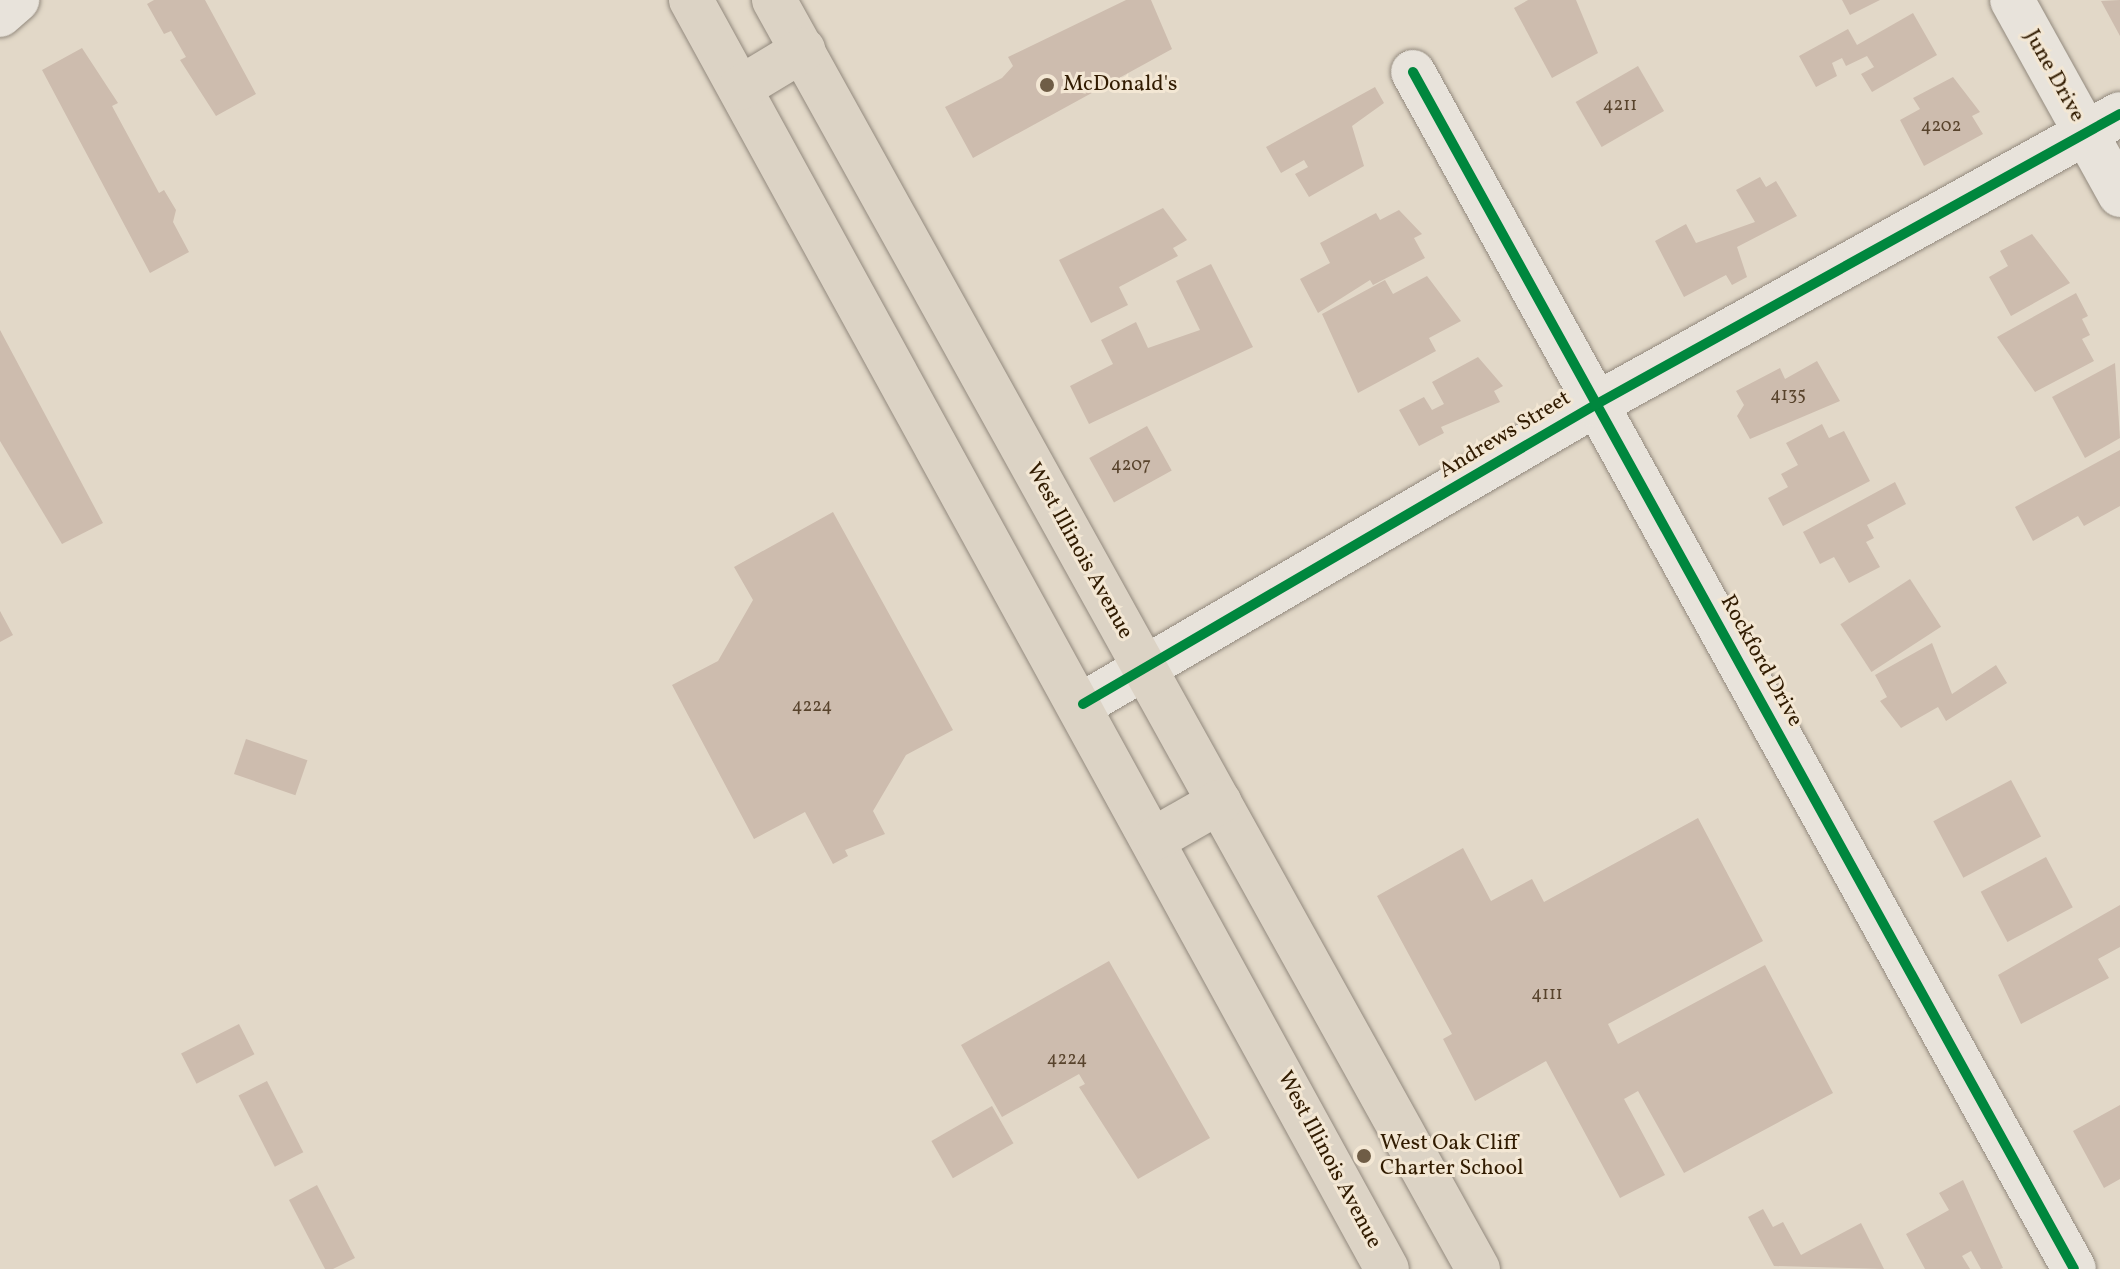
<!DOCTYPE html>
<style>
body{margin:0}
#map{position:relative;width:2120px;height:1269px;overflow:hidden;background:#e2d8c8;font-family:Vollkorn,serif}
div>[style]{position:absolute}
.building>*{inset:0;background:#cdbcae;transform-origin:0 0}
.roads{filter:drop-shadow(0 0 2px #92897d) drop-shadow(0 0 2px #92897d)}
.minor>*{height:44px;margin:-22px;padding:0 22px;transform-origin:22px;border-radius:22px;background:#e8e3db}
.major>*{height:44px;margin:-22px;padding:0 22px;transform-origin:22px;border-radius:22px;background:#dcd3c5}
.cycleway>*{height:10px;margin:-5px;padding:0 5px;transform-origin:5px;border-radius:5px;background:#00873e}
.dots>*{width:22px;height:22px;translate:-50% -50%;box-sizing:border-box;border:4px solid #f3e7d4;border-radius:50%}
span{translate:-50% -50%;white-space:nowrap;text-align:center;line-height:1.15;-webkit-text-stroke:6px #f3e7d4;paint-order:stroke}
.number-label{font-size:18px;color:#58432c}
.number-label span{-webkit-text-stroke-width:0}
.street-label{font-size:22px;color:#311b00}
.poi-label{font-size:22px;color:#311b00}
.left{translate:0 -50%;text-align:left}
</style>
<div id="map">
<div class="building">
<i style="clip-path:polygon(154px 0,205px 0,256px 94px,216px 116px,180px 60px,186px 57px,171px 31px,164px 34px,147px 4px)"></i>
<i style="clip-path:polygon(1126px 0,1151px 0,1172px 49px,973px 158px,945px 107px,1002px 78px,1013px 66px,1008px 57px)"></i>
<i style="clip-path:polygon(1528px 0,1576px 0,1598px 53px,1552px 78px,1514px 8px)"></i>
<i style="clip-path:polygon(1842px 0,1880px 0,1850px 15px)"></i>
<i style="clip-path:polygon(2120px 0,2120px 36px,2101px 1px)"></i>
<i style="clip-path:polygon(1913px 13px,1937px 55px,1872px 92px,1861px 74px,1874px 67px,1867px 56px,1846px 66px,1842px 58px,1832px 63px,1837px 76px,1816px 87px,1799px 56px,1848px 29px,1857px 45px)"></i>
<i style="clip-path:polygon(82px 48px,118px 103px,112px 106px,159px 193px,164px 190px,176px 210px,173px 222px,189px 252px,150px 273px,42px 70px)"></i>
<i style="left:1638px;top:66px;width:52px;height:72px;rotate:60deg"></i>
<i style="clip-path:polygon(1953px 77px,1980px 112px,1972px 116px,1983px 134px,1924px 166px,1900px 120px,1920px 109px,1913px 98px)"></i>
<i style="clip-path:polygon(1375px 87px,1384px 103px,1352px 126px,1364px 166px,1309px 197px,1295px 174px,1308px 167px,1304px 160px,1281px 173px,1266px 147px)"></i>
<i style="clip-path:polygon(1760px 177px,1766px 187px,1776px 181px,1797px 216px,1737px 247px,1747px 277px,1732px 285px,1726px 275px,1684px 297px,1655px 241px,1686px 224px,1696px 243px,1755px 222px,1736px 190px)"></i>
<i style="clip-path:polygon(1163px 208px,1187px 240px,1173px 248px,1178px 256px,1119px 287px,1128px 305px,1091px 323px,1059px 260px)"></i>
<i style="clip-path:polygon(1399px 210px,1422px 234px,1414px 238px,1425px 258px,1373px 285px,1370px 280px,1318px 313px,1300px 279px,1330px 263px,1320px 243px,1376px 213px,1380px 220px)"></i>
<i style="clip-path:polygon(2032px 234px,2070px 283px,2011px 316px,1989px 277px,2008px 266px,2000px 251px)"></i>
<i style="clip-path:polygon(1211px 264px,1253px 347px,1089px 424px,1070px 386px,1113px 364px,1101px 340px,1136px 322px,1148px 348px,1200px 330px,1176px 281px)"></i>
<i style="clip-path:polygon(1427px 276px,1461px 321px,1429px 338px,1436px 351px,1358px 393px,1322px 314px,1385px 280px,1393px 294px)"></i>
<i style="clip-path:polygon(2076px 293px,2088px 316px,2082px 319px,2090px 335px,2082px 339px,2094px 361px,2035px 392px,1997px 337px)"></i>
<i style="clip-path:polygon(0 330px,103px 523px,62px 544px,0 441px)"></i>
<i style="clip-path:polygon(1478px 357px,1503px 386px,1494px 391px,1500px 402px,1441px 427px,1444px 433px,1419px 446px,1399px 410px,1424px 397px,1432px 410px,1444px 404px,1432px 382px)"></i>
<i style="clip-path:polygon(1817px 361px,1840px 401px,1750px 439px,1737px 416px,1744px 405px,1736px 391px,1780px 368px,1785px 379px)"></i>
<i style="clip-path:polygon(2115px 363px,2120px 438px,2085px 458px,2052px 397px)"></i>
<i style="clip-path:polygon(1822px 424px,1829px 438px,1844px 431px,1870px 481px,1783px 526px,1768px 498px,1788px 487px,1781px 474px,1798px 465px,1786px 443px)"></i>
<i style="left:1147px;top:426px;width:51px;height:66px;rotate:61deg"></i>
<i style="clip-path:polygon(2120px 450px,2120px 506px,2084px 526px,2078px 516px,2033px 541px,2015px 507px)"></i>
<i style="clip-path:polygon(1895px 482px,1906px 504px,1867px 525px,1874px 538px,1866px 542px,1880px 567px,1849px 583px,1834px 557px,1820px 564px,1803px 532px)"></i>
<i style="clip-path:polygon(833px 512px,953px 730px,906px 755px,873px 811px,885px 834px,845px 850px,848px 856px,833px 864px,805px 812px,754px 839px,672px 685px,718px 661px,753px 600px,734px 567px)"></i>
<i style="left:1910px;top:579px;width:57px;height:83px;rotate:57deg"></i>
<i style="clip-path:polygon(0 611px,13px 635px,0 642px)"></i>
<i style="clip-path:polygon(1932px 643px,1952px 694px,1996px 665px,2007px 683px,1946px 721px,1938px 707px,1901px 728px,1880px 701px,1887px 697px,1875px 675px)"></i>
<i style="left:246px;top:739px;width:65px;height:37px;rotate:19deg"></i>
<i style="left:2011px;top:780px;width:64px;height:88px;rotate:62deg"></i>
<i style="clip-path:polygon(1698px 818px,1763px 941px,1608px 1024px,1618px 1044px,1765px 965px,1833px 1093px,1684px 1173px,1638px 1091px,1624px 1099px,1665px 1175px,1620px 1198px,1546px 1061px,1475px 1101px,1443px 1039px,1452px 1034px,1377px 896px,1463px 848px,1491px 901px,1532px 879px,1544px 902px)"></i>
<i style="left:2046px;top:857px;width:57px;height:74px;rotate:62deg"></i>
<i style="clip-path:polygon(2120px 905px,2120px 947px,2098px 959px,2109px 978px,2021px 1024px,1998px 975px)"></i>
<i style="clip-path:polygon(1109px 961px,1210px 1138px,1138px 1179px,1079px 1087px,1085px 1084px,1079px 1074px,1002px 1117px,961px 1045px)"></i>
<i style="left:239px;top:1024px;width:34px;height:65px;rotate:63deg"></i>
<i style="left:267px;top:1081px;width:80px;height:32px;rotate:63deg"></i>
<i style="clip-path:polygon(2120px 1105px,2120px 1179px,2104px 1188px,2073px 1131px)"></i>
<i style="left:992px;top:1106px;width:43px;height:70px;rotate:60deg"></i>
<i style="clip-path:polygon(1963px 1180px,2003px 1268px,2000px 1269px,1981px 1269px,1971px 1251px,1962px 1256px,1970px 1269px,1925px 1269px,1906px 1234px,1949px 1210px,1939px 1193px)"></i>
<i style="clip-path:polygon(317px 1185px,355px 1258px,333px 1269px,325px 1269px,289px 1200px)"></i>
<i style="clip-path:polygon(1763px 1209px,1773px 1227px,1783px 1222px,1801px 1255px,1861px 1223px,1884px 1269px,1774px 1266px,1748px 1217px)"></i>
</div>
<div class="roads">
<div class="minor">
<i style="left:2012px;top:0;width:223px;rotate:61deg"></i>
<i style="left:0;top:15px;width:23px;rotate:-41deg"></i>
<i style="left:1413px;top:72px;width:1367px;rotate:61.09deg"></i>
<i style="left:1083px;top:704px;width:593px;rotate:-30.28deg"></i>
<i style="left:1595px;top:405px;width:600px;rotate:-29deg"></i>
</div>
<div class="major">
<i style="left:691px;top:0;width:1447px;rotate:61.26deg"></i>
<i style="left:774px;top:0;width:1451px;rotate:60.98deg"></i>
<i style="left:740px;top:88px;width:74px;rotate:-31.1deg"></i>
<i style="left:1156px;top:838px;width:73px;rotate:-29.7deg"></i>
</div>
</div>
<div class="cycleway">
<i style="left:1413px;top:72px;width:1367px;rotate:61.09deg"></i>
<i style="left:1083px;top:704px;width:593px;rotate:-30.28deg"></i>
<i style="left:1595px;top:405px;width:600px;rotate:-29deg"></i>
</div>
<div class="dots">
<i style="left:1047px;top:85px;background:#6f5d46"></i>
<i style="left:1364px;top:1156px;background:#6f5d46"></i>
</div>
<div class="number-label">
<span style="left:1620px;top:106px">4211</span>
<span style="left:1941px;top:127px">4202</span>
<span style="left:1788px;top:396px">4135</span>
<span style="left:1131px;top:466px">4207</span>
<span style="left:812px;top:707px">4224</span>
<span style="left:1547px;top:995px">4111</span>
<span style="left:1067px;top:1060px">4224</span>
</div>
<div class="street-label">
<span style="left:2054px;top:76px;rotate:61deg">June Drive</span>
<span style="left:1505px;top:435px;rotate:-31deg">Andrews Street</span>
<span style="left:1079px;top:551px;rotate:61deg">West Illinois Avenue</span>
<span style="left:1761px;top:661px;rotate:61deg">Rockford Drive</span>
<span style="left:1329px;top:1160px;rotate:62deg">West Illinois Avenue</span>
</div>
<div class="poi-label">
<span class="left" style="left:1063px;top:85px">McDonald's</span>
<span class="left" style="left:1380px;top:1156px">West Oak Cliff<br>Charter School</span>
</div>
</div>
